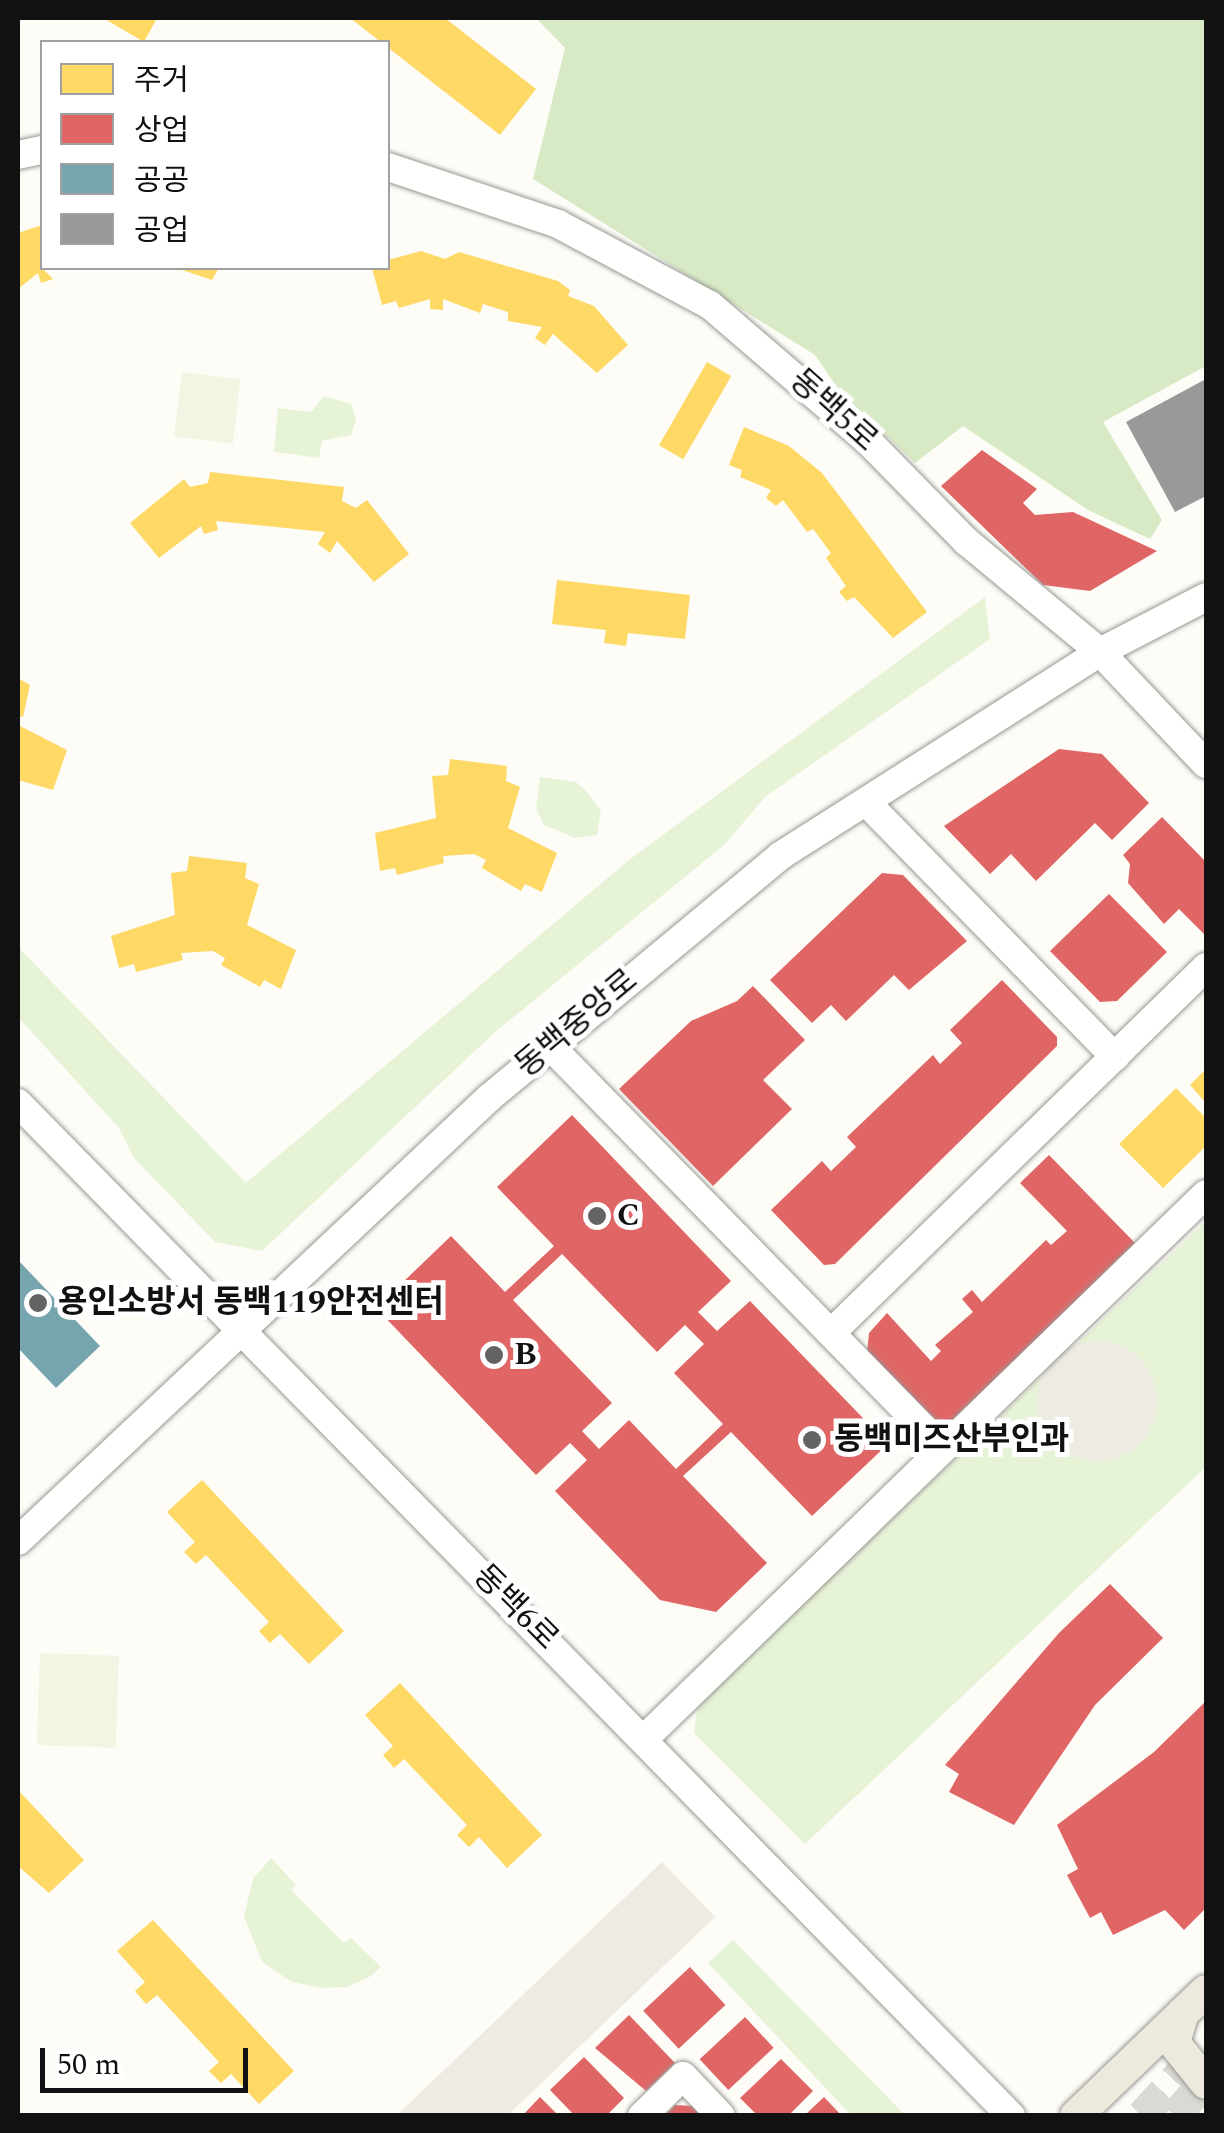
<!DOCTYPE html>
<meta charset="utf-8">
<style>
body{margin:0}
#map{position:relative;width:1224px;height:2133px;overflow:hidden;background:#fdfcf7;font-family:Spectral,"Noto Sans KR",serif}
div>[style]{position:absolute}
.green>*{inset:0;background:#e7f3d7}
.forest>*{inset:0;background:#d8eac5}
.pitch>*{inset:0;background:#f0f6e1;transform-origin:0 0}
.plaza>*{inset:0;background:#edebe2}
.round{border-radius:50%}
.homes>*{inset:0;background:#ffd966;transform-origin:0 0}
.shops>*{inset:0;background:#e06666;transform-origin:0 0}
.public>*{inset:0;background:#76a5af}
.industry>*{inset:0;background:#999}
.major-tunnel>*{height:32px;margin-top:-16px;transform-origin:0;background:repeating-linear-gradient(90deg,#dad9d4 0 32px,transparent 0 48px)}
.roads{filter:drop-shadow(0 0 2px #979795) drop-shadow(0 0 2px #979795)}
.minor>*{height:28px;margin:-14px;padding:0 14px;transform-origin:14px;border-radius:14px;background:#fffffe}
.major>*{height:32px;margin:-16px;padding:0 16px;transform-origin:16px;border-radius:16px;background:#ede9dc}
.dots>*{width:28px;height:28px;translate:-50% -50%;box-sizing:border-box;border:5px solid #fff;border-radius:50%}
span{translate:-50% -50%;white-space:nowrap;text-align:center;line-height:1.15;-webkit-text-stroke:10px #fff;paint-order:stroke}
.street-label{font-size:32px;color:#111}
.poi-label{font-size:32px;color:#111;font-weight:700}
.left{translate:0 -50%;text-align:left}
.frame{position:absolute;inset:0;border:20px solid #111;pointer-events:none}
.legend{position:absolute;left:40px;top:40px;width:350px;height:230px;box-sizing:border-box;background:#fff;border:2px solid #a0a0a0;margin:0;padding:12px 18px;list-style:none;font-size:30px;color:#111}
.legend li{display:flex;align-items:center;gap:20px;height:50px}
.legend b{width:50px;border:2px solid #a0a0a0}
.scale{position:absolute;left:40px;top:2048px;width:208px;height:45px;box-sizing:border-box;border:5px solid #111;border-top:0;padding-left:12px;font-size:30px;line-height:35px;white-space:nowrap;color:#111;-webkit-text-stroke:8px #fff;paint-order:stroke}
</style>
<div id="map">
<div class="green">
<i style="clip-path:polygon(324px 396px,351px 404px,356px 419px,351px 435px,322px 441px,319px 458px,274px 452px,278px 408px,311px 412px)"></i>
<i style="clip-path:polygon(985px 597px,990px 639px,765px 797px,724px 845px,494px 1033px,262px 1251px,215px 1242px,134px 1158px,119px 1128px,18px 1017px,18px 947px,246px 1183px,629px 860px)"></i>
<i style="clip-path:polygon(540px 777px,576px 782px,586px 791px,601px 811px,597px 835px,575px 838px,544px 825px,536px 809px)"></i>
<i style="clip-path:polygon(1206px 1221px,1206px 1467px,805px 1844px,694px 1733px,698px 1703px)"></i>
<i style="clip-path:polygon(271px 1858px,296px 1885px,291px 1890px,344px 1943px,351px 1938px,381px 1967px,371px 1976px,348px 1987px,322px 1988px,292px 1982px,262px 1962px,244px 1916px,253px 1879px)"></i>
<i style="clip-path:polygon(733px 1940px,905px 2115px,851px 2115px,708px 1963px)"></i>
</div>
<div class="forest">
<i style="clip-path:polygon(536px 18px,1206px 18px,1206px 366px,1103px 422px,1162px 520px,1150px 539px,1088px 510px,963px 426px,915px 463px,839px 390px,815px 355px,533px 179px,565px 48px)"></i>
</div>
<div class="pitch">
<i style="left:182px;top:372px;width:59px;height:65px;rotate:7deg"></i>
<i style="left:40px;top:1653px;width:79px;height:92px;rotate:2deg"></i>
</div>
<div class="plaza">
<i class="round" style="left:1037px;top:1341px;width:120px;height:120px"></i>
<i style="clip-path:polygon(662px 1862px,715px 1917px,508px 2115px,397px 2115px)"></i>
</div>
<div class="homes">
<i style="clip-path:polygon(103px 18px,157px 18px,144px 42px)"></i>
<i style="clip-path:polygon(350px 18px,445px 18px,536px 89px,500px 135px)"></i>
<i style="clip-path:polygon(42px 225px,42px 268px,53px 279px,41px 283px,38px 273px,18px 289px,18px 233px)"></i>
<i style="clip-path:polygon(421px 251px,445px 259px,459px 252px,558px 281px,570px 290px,568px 296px,594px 306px,628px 345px,597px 373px,553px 334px,545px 345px,535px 338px,542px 327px,508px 321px,508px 312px,483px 304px,480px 313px,443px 299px,443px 310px,430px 309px,430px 299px,399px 308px,396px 301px,382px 305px,372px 268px,388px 268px,388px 260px)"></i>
<i style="clip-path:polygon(176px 268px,219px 268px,212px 280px)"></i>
<i style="left:707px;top:362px;width:28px;height:96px;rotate:30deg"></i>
<i style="clip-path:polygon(744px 427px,789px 446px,822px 473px,927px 612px,893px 638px,854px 597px,847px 601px,839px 592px,846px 586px,826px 558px,831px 553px,813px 529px,807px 532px,783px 500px,776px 506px,766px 498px,771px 490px,740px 477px,742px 470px,729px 465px)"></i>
<i style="clip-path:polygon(210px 472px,344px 487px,342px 501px,356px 508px,367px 500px,409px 554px,374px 582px,337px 541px,330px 553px,318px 544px,325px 532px,216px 521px,218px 530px,204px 534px,201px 526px,159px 558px,130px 523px,184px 479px,190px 487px,208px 483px)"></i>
<i style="clip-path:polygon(557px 580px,690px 595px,685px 639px,628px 633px,626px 646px,604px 643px,606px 630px,552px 624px)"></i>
<i style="clip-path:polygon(18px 678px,30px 685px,23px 717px,18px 716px)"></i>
<i style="clip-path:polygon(18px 725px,67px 750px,53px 790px,18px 780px)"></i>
<i style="clip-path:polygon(450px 759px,507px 766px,506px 781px,520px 787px,508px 828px,557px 853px,542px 892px,525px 884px,521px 891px,482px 868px,486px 860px,474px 854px,443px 856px,444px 863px,397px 875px,395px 868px,380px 871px,375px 833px,436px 818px,432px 776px,448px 775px)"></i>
<i style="clip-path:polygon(189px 856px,247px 863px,245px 878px,259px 884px,247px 925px,296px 950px,281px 989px,264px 980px,260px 987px,221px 965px,225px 958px,213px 951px,181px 953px,183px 960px,136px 972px,134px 964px,119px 968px,111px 936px,175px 915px,171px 873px,187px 871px)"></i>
<i style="clip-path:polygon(1206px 1069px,1206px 1103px,1190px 1085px)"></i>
<i style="clip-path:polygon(1176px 1088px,1206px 1118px,1206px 1146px,1163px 1188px,1119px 1144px)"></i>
<i style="clip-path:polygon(202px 1480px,344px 1631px,309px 1664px,280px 1634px,270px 1643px,259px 1631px,269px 1622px,206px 1555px,196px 1564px,184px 1552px,195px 1542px,167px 1512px)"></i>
<i style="clip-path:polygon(400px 1683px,542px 1835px,507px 1868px,479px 1837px,469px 1847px,457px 1835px,467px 1825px,404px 1759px,394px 1768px,383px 1755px,393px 1746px,365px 1715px)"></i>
<i style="clip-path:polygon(18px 1790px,84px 1860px,49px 1893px,18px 1866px)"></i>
<i style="clip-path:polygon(153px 1920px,294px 2071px,259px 2104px,231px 2074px,221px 2083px,209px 2071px,219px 2062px,157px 1995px,146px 2004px,135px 1991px,145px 1982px,117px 1951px)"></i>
</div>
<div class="shops">
<i style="clip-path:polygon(982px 450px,1037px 489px,1023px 503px,1035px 515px,1073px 512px,1157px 551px,1090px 591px,1043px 585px,941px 486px)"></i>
<i style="clip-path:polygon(1059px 749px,1102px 754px,1149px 803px,1112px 840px,1095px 823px,1036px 881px,1011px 854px,990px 874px,944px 826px)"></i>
<i style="clip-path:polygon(1162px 817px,1206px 862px,1206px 936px,1179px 909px,1164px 924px,1128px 883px,1130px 864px,1123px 855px)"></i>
<i style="clip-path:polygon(882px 873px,903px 875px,967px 941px,909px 990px,894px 975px,846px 1021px,831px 1005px,812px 1023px,770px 980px)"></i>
<i style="clip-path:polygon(1109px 894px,1167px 952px,1117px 1001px,1100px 1002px,1050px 951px)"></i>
<i style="clip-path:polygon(1002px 980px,1057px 1037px,1057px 1046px,835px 1264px,824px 1265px,771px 1210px,822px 1161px,831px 1171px,856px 1147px,847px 1137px,933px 1055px,940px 1064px,962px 1043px,950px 1030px)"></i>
<i style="clip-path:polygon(753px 986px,805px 1040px,763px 1080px,792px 1109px,713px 1186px,619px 1089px,691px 1021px,737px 1001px)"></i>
<i style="clip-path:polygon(evenodd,572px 1115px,731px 1281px,698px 1312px,717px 1331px,750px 1301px,888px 1444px,812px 1516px,731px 1432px,683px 1476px,767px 1563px,716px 1612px,660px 1600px,555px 1491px,587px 1460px,570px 1443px,536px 1475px,376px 1308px,451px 1236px,505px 1292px,554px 1246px,497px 1187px,572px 1115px,562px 1254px,657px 1352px,685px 1325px,704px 1344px,674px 1373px,723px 1424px,676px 1469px,629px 1420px,599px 1449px,582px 1431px,612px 1403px,513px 1300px,562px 1254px)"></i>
<i style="clip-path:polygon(1049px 1155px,1135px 1243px,953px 1420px,930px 1419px,867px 1353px,869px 1333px,887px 1313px,931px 1361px,941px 1351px,935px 1345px,973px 1312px,962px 1299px,972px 1290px,982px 1302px,1046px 1240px,1051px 1245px,1067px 1231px,1020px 1183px)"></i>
<i style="clip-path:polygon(1110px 1584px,1163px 1638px,1095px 1705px,1014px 1825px,949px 1792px,959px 1774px,945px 1765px,1059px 1633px)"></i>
<i style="clip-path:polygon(1206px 1701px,1206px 1908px,1184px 1930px,1165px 1910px,1113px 1935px,1101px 1912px,1090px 1918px,1067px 1875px,1078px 1869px,1057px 1825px,1154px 1752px)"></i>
<i style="left:690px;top:1967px;width:52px;height:64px;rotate:47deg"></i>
<i style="clip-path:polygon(629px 2015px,675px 2063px,646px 2091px,595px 2048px)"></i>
<i style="left:745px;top:2017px;width:42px;height:62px;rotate:47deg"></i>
<i style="clip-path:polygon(584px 2057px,624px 2098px,606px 2116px,575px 2116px,550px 2090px)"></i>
<i style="clip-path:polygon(781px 2059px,813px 2091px,788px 2116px,758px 2116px,740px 2098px)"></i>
<i style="clip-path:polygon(540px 2097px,559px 2116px,522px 2116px)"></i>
<i style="clip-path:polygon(824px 2097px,842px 2116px,804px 2116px)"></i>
<i style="clip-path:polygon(675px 2105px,694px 2106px,702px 2116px,665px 2116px)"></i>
</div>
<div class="public">
<i style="clip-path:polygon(18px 1260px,100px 1346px,56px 1388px,18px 1348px)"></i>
</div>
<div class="industry">
<i style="clip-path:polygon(1206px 379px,1206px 496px,1175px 512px,1126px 422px)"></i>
</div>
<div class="major-tunnel">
<i style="left:1142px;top:2116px;width:95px;rotate:-47.6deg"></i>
<i style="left:1175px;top:2116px;width:47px;rotate:-48.5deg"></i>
</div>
<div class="roads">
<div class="minor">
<i style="left:18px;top:155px;width:25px;rotate:-12deg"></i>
<i style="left:388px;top:167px;width:179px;rotate:18.5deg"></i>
<i style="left:558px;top:224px;width:172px;rotate:28.1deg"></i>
<i style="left:710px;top:305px;width:207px;rotate:40.7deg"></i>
<i style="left:867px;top:440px;width:143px;rotate:45.6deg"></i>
<i style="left:967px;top:542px;width:173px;rotate:39.6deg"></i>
<i style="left:1100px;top:652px;width:154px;rotate:46.6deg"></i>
<i style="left:867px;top:803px;width:355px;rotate:45.7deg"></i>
<i style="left:549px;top:1045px;width:562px;rotate:45.65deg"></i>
<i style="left:18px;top:1103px;width:1419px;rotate:45.57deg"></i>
<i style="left:831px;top:1333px;width:524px;rotate:-44.3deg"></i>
<i style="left:18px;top:1541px;width:648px;rotate:-43.25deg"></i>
<i style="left:490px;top:1097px;width:377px;rotate:-39.7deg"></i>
<i style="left:780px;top:856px;width:379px;rotate:-32.5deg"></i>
<i style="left:1100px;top:652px;width:119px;rotate:-27.4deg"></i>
<i style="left:645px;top:1738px;width:781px;rotate:-44.12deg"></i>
<i style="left:642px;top:2116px;width:57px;rotate:-44.3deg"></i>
<i style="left:683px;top:2076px;width:55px;rotate:46.5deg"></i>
</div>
<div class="major">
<i style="left:1183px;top:2013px;width:31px;rotate:107deg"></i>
<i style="left:1174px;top:2043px;width:51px;rotate:51.3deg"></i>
<i style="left:1076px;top:2116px;width:180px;rotate:-43.9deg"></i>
</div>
</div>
<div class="dots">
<i style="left:597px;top:1216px;background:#646362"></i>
<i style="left:38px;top:1303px;background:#646362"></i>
<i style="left:494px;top:1355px;background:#646362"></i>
<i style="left:812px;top:1440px;background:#646362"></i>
</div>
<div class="street-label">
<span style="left:833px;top:411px;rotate:42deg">동백5로</span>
<span style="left:577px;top:1024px;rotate:-40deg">동백중앙로</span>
<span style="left:515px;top:1608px;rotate:45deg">동백6로</span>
</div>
<div class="poi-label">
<span class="left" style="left:617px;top:1216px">C</span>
<span class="left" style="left:58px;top:1303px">용인소방서 동백119안전센터</span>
<span class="left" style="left:514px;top:1355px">B</span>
<span class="left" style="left:834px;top:1440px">동백미즈산부인과</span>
</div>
<div class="frame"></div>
<ul class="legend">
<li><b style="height:28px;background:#ffd966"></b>주거</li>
<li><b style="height:28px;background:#e06666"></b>상업</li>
<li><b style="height:28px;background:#76a5af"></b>공공</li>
<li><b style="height:28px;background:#999"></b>공업</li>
</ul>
<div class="scale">50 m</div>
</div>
